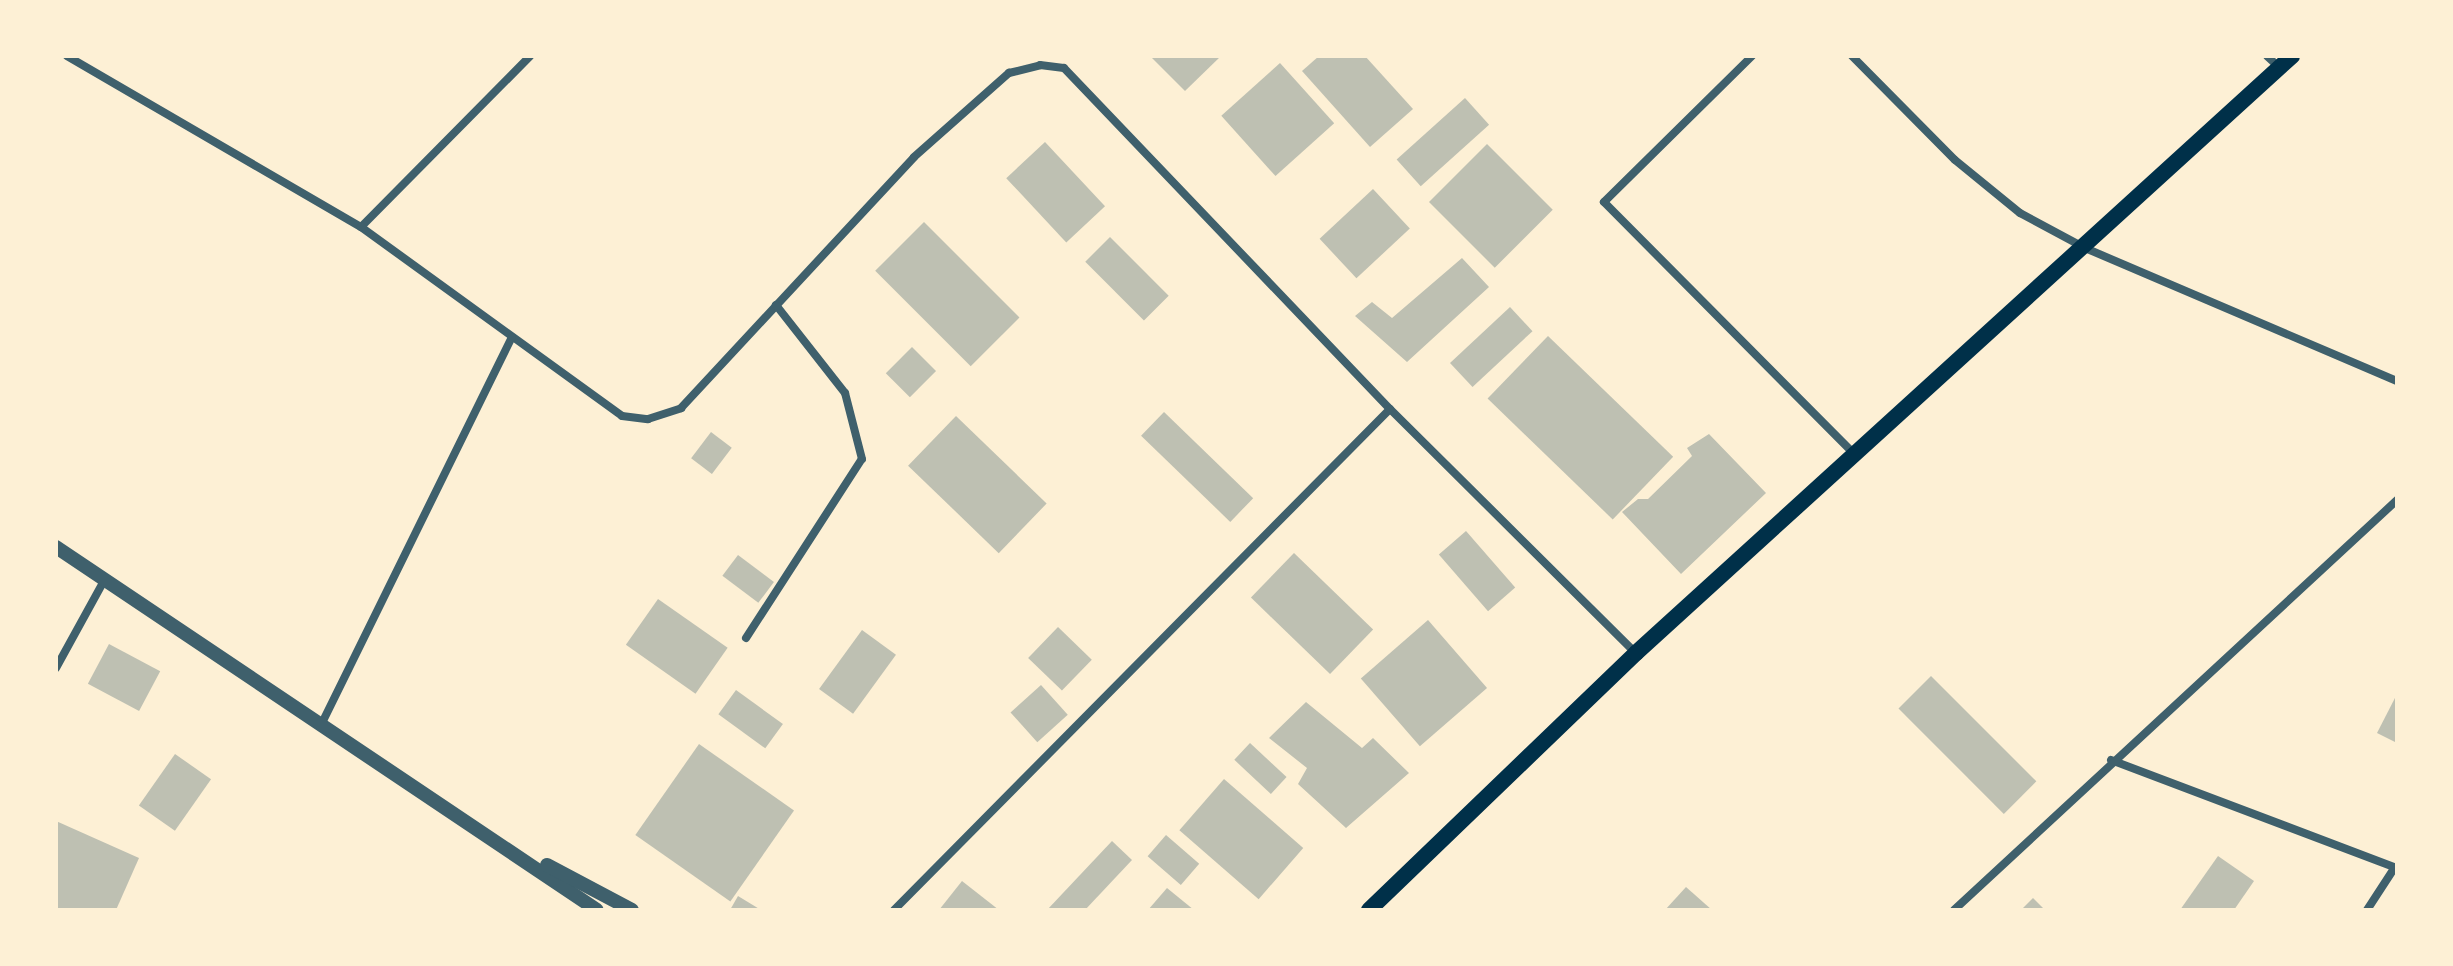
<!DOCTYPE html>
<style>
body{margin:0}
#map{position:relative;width:2453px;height:966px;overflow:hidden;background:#fdf0d5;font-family:Karla,sans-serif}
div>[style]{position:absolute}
.building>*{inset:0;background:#bec0b2;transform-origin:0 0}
.minor>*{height:8px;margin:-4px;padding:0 4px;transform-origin:4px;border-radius:4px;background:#3f606c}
.tertiary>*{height:14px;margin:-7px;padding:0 7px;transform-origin:7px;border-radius:7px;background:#3f606c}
.secondary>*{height:16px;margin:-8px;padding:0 8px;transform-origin:8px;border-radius:8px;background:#003049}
span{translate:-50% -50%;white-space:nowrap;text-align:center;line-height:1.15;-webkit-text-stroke:7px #fdf0d5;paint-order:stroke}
.frame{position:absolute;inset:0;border:58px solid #fdf0d5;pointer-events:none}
</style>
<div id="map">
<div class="building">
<i style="clip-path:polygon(1150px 56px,1221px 56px,1185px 91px)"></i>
<i style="clip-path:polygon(1319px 56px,1365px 56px,1413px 109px,1370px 147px,1302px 71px)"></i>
<i style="left:1280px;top:63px;width:81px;height:79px;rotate:48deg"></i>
<i style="left:1465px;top:98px;width:36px;height:92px;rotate:48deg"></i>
<i style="left:1045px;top:142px;width:88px;height:53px;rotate:47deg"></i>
<i style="left:1487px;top:144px;width:93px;height:82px;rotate:45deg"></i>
<i style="left:1373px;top:189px;width:54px;height:73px;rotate:47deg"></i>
<i style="left:924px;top:222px;width:135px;height:69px;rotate:45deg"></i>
<i style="left:1110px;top:237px;width:83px;height:35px;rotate:45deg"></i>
<i style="clip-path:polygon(1462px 258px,1489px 287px,1407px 362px,1355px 316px,1372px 302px,1392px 318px)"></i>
<i style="left:1510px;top:307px;width:33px;height:82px;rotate:47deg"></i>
<i style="left:1548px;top:336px;width:174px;height:87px;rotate:44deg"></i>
<i style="left:912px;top:347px;width:34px;height:37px;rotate:45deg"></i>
<i style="left:1164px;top:412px;width:124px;height:33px;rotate:44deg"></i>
<i style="left:956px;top:416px;width:126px;height:69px;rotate:44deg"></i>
<i style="left:711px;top:432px;width:26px;height:33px;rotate:37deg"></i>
<i style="clip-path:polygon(1709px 434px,1766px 493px,1681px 574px,1622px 512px,1638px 499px,1648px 499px,1692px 456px,1687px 448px)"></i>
<i style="left:1466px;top:531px;width:75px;height:36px;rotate:49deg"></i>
<i style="left:1294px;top:553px;width:110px;height:62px;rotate:44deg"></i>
<i style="left:738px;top:555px;width:45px;height:26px;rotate:37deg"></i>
<i style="left:658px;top:599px;width:85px;height:56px;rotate:35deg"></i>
<i style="left:1428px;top:620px;width:90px;height:89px;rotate:49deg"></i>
<i style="left:1058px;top:627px;width:47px;height:43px;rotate:44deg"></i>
<i style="left:862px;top:630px;width:42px;height:73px;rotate:36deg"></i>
<i style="left:109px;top:644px;width:58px;height:45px;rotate:28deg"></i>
<i style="left:1931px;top:676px;width:149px;height:46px;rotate:45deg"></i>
<i style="left:1041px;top:685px;width:40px;height:41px;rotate:48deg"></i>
<i style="left:736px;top:690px;width:58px;height:30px;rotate:36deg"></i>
<i style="clip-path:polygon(2397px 694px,2397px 743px,2377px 733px)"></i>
<i style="clip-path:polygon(1306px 702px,1362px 748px,1373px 738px,1409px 773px,1346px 828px,1298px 784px,1307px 768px,1269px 738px)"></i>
<i style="left:1250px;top:743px;width:50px;height:23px;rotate:43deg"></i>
<i style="left:699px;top:744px;width:116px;height:111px;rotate:35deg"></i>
<i style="left:175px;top:754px;width:44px;height:63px;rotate:35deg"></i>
<i style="left:1224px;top:779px;width:105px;height:68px;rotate:41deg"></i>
<i style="clip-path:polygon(56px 821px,139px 858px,116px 910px,56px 910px)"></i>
<i style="left:1166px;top:835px;width:44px;height:28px;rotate:41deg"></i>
<i style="clip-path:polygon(1112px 841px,1132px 860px,1085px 910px,1047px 910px)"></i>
<i style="clip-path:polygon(2218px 856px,2254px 881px,2234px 910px,2180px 910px)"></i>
<i style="clip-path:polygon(962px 881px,999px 910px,939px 910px)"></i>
<i style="clip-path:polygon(1686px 887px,1712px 910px,1665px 910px)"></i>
<i style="clip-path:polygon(1167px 888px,1194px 910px,1148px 910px)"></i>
<i style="clip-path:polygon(738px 896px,761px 910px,730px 910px)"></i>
<i style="clip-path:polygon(2033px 898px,2045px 910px,2021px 910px)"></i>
</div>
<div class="minor">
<i style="left:67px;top:56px;width:340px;rotate:30.2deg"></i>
<i style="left:361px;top:227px;width:322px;rotate:35.9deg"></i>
<i style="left:622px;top:416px;width:26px;rotate:7deg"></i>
<i style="left:648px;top:419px;width:35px;rotate:-18deg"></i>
<i style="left:681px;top:408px;width:342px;rotate:-47.1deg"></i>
<i style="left:914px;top:157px;width:127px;rotate:-41.5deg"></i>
<i style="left:1009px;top:73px;width:32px;rotate:-14deg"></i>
<i style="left:1040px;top:65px;width:24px;rotate:7deg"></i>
<i style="left:1064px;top:68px;width:472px;rotate:46.3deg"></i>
<i style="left:1390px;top:409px;width:346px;rotate:44.8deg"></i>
<i style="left:1752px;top:56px;width:208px;rotate:135.4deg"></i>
<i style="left:1604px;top:202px;width:355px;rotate:45.2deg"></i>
<i style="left:1852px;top:56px;width:146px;rotate:45.3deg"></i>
<i style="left:1955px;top:160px;width:84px;rotate:39.2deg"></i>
<i style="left:2020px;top:213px;width:74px;rotate:28.3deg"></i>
<i style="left:2085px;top:248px;width:339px;rotate:23.1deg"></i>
<i style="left:2267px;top:56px;width:16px;rotate:43deg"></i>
<i style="left:361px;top:227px;width:240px;rotate:-45.3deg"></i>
<i style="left:746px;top:638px;width:213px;rotate:-57.1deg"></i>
<i style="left:862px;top:459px;width:68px;rotate:-104.4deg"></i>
<i style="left:845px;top:393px;width:112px;rotate:-128.1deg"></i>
<i style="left:56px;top:668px;width:102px;rotate:-61.2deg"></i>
<i style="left:322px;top:723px;width:430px;rotate:-63.8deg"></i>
<i style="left:2111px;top:760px;width:306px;rotate:20.7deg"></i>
<i style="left:894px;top:910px;width:705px;rotate:-45.29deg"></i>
<i style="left:1954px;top:910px;width:604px;rotate:-42.78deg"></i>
<i style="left:2367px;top:910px;width:51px;rotate:-56.9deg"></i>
</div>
<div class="tertiary">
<i style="left:56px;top:547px;width:651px;rotate:33.86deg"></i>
<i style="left:547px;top:865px;width:96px;rotate:27.9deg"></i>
</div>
<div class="secondary">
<i style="left:1369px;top:910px;width:371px;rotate:-43.9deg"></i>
<i style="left:1636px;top:653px;width:887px;rotate:-42.3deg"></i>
</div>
<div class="frame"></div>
</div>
